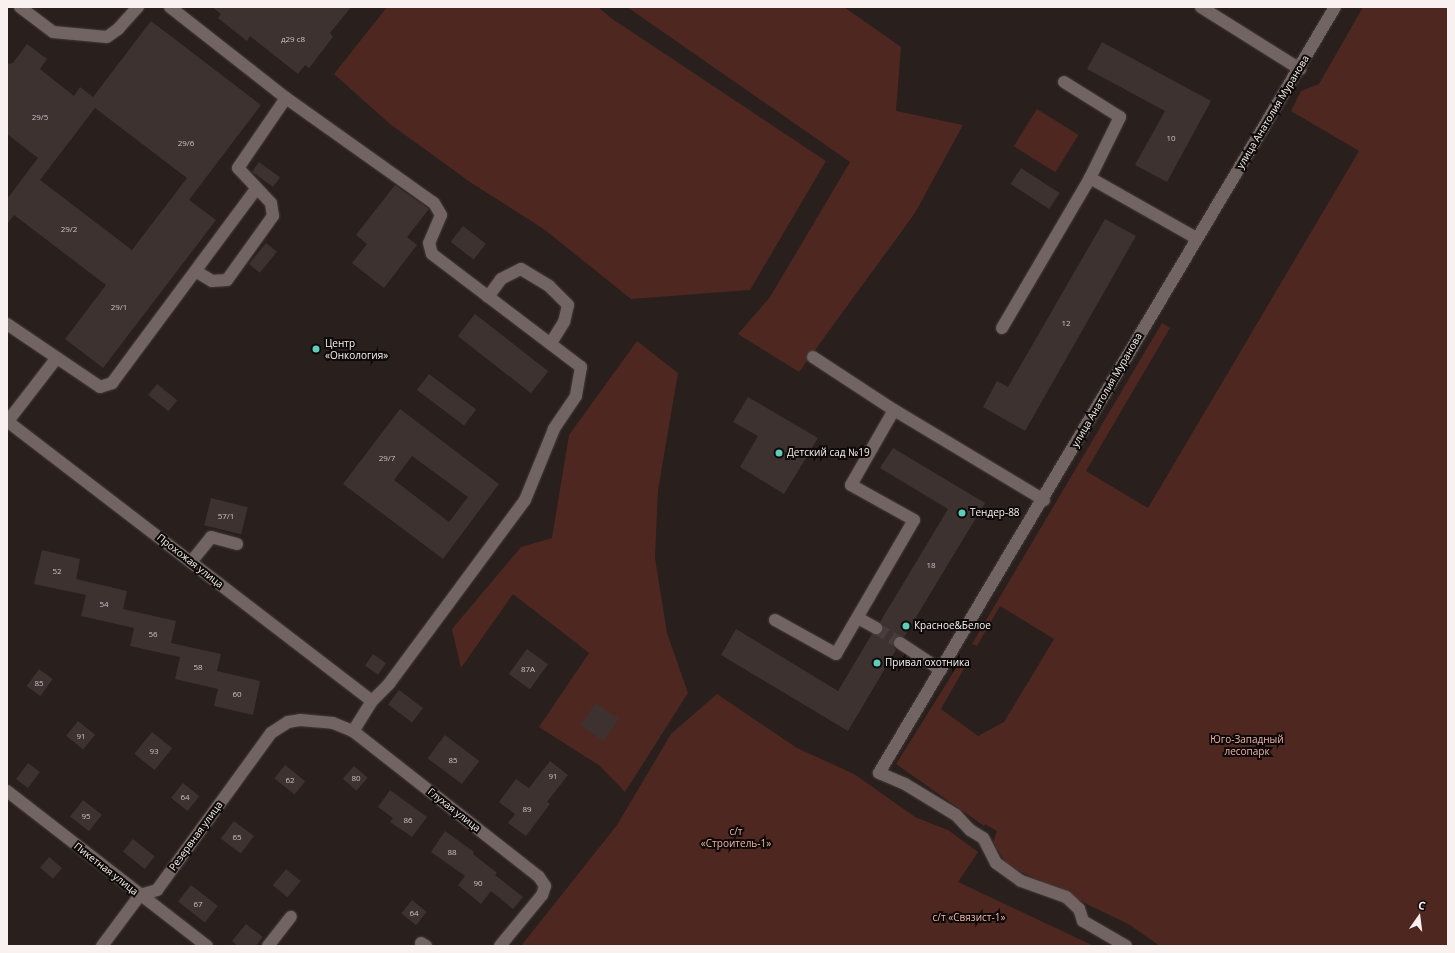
<!DOCTYPE html>
<meta charset="utf-8">
<style>
body{margin:0}
#map{position:relative;width:1455px;height:953px;overflow:hidden;background:#291f1d;font-family:"Open Sans",sans-serif}
div>[style]{position:absolute}
.green>*{inset:0;background:#4e2721;transform-origin:0 0}
.building>*{inset:0;background:#3d3230;transform-origin:0 0}
.minor-tunnel>*{height:12px;margin-top:-6px;transform-origin:0;background:repeating-linear-gradient(90deg,#483e3d 0 12px,transparent 0 18px)}
.roads{filter:drop-shadow(0 0 1px #443c3a) drop-shadow(0 0 1px #443c3a)}
.minor>*{height:12px;margin:-6px;padding:0 6px;transform-origin:6px;border-radius:6px;background:#716462}
.dots>*{width:11px;height:11px;translate:-50% -50%;box-sizing:border-box;border:2px solid #0e0a09;border-radius:50%}
span{translate:-50% -50%;white-space:nowrap;text-align:center;line-height:1.15;-webkit-text-stroke:4px #0e0a09;paint-order:stroke}
.number-label{font-size:8px;color:#c9c1c0}
.number-label span{-webkit-text-stroke-width:0}
.street-label{font-size:10px;color:#f8f1f0}
.poi-label{font-size:10px;color:#f8f1f0}
.left{translate:0 -50%;text-align:left}
.park-label{font-size:10px;color:#f3b3a8}
.frame{position:absolute;inset:0;border:8px solid #f8f1f0;pointer-events:none}
.north{position:absolute;left:1399px;top:897px;width:40px;height:40px;-webkit-text-stroke:3px #0e0a09;paint-order:stroke;rotate:14deg;font-size:11px;font-weight:700;line-height:16px;text-align:center;color:#f8f1f0}
.north::after{content:'';display:block;margin:auto;width:14px;height:18px;background:#f8f1f0;clip-path:polygon(50% 0,100% 100%,50% 72%,0 100%)}
</style>
<div id="map">
<div class="green">
<i style="clip-path:polygon(387px 7px,598px 7px,611px 18px,826px 161px,750px 290px,631px 299px,545px 230px,470px 182px,390px 124px,334px 74px)"></i>
<i style="clip-path:polygon(627px 7px,844px 7px,901px 47px,896px 111px,963px 125px,915px 213px,799px 372px,738px 334px,770px 297px,850px 162px)"></i>
<i style="clip-path:polygon(1363px 7px,1448px 7px,1448px 946px,1160px 946px,1130px 925px,1007px 865px,993px 842px,997px 831px,985px 824px,984px 826px,896px 764px,960px 662px,966px 665px,941px 709px,978px 736px,1004px 722px,1054px 639px,1000px 606px,977px 646px,972px 644px,1162px 323px,1170px 328px,1086px 471px,1148px 508px,1359px 151px,1291px 111px,1301px 91px,1319px 84px)"></i>
<i style="left:1037px;top:109px;width:49px;height:44px;rotate:32deg"></i>
<i style="clip-path:polygon(637px 341px,678px 373px,658px 490px,655px 558px,667px 633px,688px 693px,625px 792px,600px 766px,539px 727px,589px 653px,513px 594px,461px 668px,452px 629px,521px 547px,552px 538px,569px 435px)"></i>
<i style="clip-path:polygon(717px 694px,797px 748px,854px 774px,915px 817px,948px 830px,978px 852px,958px 882px,1094px 946px,521px 946px,617px 825px,671px 734px)"></i>
</div>
<div class="building">
<i style="clip-path:polygon(212px 7px,351px 7px,330px 33px,333px 37px,309px 68px,305px 65px,298px 74px,250px 36px,247px 41px,218px 18px,221px 14px)"></i>
<i style="clip-path:polygon(evenodd,151px 21px,261px 105px,189px 200px,216px 220px,103px 368px,65px 339px,106px 285px,14px 215px,7px 224px,7px 199px,38px 158px,7px 134px,7px 64px,13px 63px,27px 44px,47px 59px,40px 69px,74px 96px,80px 87px,93px 97px,151px 21px,95px 108px,187px 178px,132px 250px,40px 180px,95px 108px)"></i>
<i style="clip-path:polygon(1102px 42px,1211px 101px,1167px 182px,1135px 165px,1165px 111px,1087px 69px)"></i>
<i style="left:259px;top:162px;width:26px;height:12px;rotate:36deg"></i>
<i style="left:1021px;top:168px;width:46px;height:19px;rotate:33deg"></i>
<i style="clip-path:polygon(395px 185px,429px 209px,407px 237px,417px 245px,384px 288px,352px 263px,367px 244px,356px 235px)"></i>
<i style="clip-path:polygon(1105px 219px,1136px 236px,1025px 431px,983px 407px,997px 381px,1008px 387px)"></i>
<i style="left:463px;top:226px;width:29px;height:20px;rotate:38deg"></i>
<i style="left:266px;top:243px;width:14px;height:27px;rotate:39deg"></i>
<i style="left:475px;top:314px;width:93px;height:28px;rotate:38deg"></i>
<i style="left:429px;top:374px;width:59px;height:20px;rotate:37deg"></i>
<i style="left:157px;top:384px;width:26px;height:14px;rotate:39deg"></i>
<i style="clip-path:polygon(748px 397px,818px 438px,784px 494px,740px 467px,758px 436px,733px 422px)"></i>
<i style="clip-path:polygon(evenodd,400px 409px,499px 484px,443px 559px,343px 484px,400px 409px,412px 456px,468px 497px,449px 522px,394px 480px,412px 456px)"></i>
<i style="clip-path:polygon(893px 448px,985px 503px,904px 637px,897px 636px,894px 639px,893px 646px,896px 650px,848px 731px,721px 655px,736px 629px,838px 691px,872px 634px,882px 632px,883px 627px,880px 622px,948px 509px,880px 468px)"></i>
<i style="left:211px;top:498px;width:38px;height:28px;rotate:14deg"></i>
<i style="clip-path:polygon(42px 550px,80px 559px,76px 579px,127px 591px,123px 609px,176px 621px,171px 643px,221px 654px,217px 671px,260px 681px,253px 715px,214px 706px,218px 689px,175px 679px,180px 657px,130px 646px,134px 628px,81px 616px,86px 595px,34px 584px)"></i>
<i style="left:527px;top:649px;width:26px;height:31px;rotate:36deg"></i>
<i style="left:373px;top:654px;width:16px;height:14px;rotate:35deg"></i>
<i style="left:39px;top:669px;width:17px;height:21px;rotate:36deg"></i>
<i style="left:399px;top:690px;width:30px;height:18px;rotate:37deg"></i>
<i style="left:596px;top:703px;width:28px;height:27px;rotate:35deg"></i>
<i style="left:78px;top:721px;width:22px;height:19px;rotate:39deg"></i>
<i style="left:152px;top:732px;width:26px;height:28px;rotate:39deg"></i>
<i style="left:445px;top:735px;width:43px;height:29px;rotate:37deg"></i>
<i style="clip-path:polygon(550px 761px,568px 775px,547px 802px,550px 804px,526px 836px,508px 823px,515px 814px,499px 802px,516px 779px,529px 788px)"></i>
<i style="left:28px;top:763px;width:15px;height:20px;rotate:37deg"></i>
<i style="left:285px;top:765px;width:26px;height:17px;rotate:39deg"></i>
<i style="left:354px;top:766px;width:18px;height:17px;rotate:41deg"></i>
<i style="left:183px;top:783px;width:21px;height:19px;rotate:39deg"></i>
<i style="clip-path:polygon(390px 790px,427px 817px,412px 837px,390px 822px,393px 818px,378px 807px)"></i>
<i style="left:83px;top:800px;width:24px;height:21px;rotate:38deg"></i>
<i style="left:234px;top:821px;width:25px;height:22px;rotate:37deg"></i>
<i style="clip-path:polygon(445px 831px,474px 852px,473px 854px,497px 873px,495px 875px,523px 897px,513px 909px,491px 891px,481px 904px,458px 885px,465px 876px,431px 852px)"></i>
<i style="left:133px;top:839px;width:28px;height:16px;rotate:39deg"></i>
<i style="left:49px;top:857px;width:17px;height:14px;rotate:40deg"></i>
<i style="left:286px;top:869px;width:19px;height:21px;rotate:39deg"></i>
<i style="left:191px;top:885px;width:34px;height:21px;rotate:38deg"></i>
<i style="left:412px;top:900px;width:19px;height:17px;rotate:39deg"></i>
<i style="clip-path:polygon(246px 924px,263px 937px,256px 946px,238px 946px,232px 941px)"></i>
</div>
<div class="minor-tunnel">
<i style="left:876px;top:628px;width:28px;rotate:32deg"></i>
</div>
<div class="roads">
<div class="minor">
<i style="left:20px;top:7px;width:41px;rotate:37.1deg"></i>
<i style="left:53px;top:32px;width:54px;rotate:5.3deg"></i>
<i style="left:107px;top:37px;width:14px;rotate:-36deg"></i>
<i style="left:118px;top:29px;width:30px;rotate:-48deg"></i>
<i style="left:170px;top:7px;width:147px;rotate:38.1deg"></i>
<i style="left:286px;top:98px;width:181px;rotate:35.4deg"></i>
<i style="left:434px;top:203px;width:14px;rotate:60deg"></i>
<i style="left:441px;top:215px;width:30px;rotate:113deg"></i>
<i style="left:429px;top:243px;width:11px;rotate:75deg"></i>
<i style="left:432px;top:254px;width:187px;rotate:37.2deg"></i>
<i style="left:581px;top:367px;width:29px;rotate:100deg"></i>
<i style="left:576px;top:396px;width:40px;rotate:124deg"></i>
<i style="left:554px;top:429px;width:77px;rotate:112.2deg"></i>
<i style="left:525px;top:500px;width:229px;rotate:126.5deg"></i>
<i style="left:389px;top:684px;width:24px;rotate:135deg"></i>
<i style="left:372px;top:701px;width:36px;rotate:122deg"></i>
<i style="left:1201px;top:7px;width:117px;rotate:32.1deg"></i>
<i style="left:1064px;top:82px;width:66px;rotate:32deg"></i>
<i style="left:1120px;top:117px;width:68px;rotate:116.2deg"></i>
<i style="left:197px;top:272px;width:17px;rotate:31deg"></i>
<i style="left:212px;top:281px;width:15px;rotate:-4deg"></i>
<i style="left:227px;top:280px;width:79px;rotate:-54.3deg"></i>
<i style="left:273px;top:216px;width:13px;rotate:-99deg"></i>
<i style="left:271px;top:203px;width:48px;rotate:-133.3deg"></i>
<i style="left:238px;top:168px;width:85px;rotate:-55.6deg"></i>
<i style="left:488px;top:297px;width:22px;rotate:-54deg"></i>
<i style="left:501px;top:279px;width:22px;rotate:-27deg"></i>
<i style="left:521px;top:269px;width:33px;rotate:31deg"></i>
<i style="left:549px;top:286px;width:27px;rotate:45deg"></i>
<i style="left:568px;top:305px;width:17px;rotate:103deg"></i>
<i style="left:564px;top:322px;width:25px;rotate:122deg"></i>
<i style="left:7px;top:324px;width:112px;rotate:34.1deg"></i>
<i style="left:100px;top:387px;width:13px;rotate:-18deg"></i>
<i style="left:112px;top:383px;width:242px;rotate:-53.4deg"></i>
<i style="left:1002px;top:328px;width:174px;rotate:-59.6deg"></i>
<i style="left:1090px;top:178px;width:122px;rotate:29.5deg"></i>
<i style="left:813px;top:357px;width:97px;rotate:33.2deg"></i>
<i style="left:894px;top:410px;width:175px;rotate:31deg"></i>
<i style="left:7px;top:421px;width:460px;rotate:37.5deg"></i>
<i style="left:8px;top:421px;width:78px;rotate:-52.3deg"></i>
<i style="left:191px;top:562px;width:32px;rotate:-51deg"></i>
<i style="left:211px;top:537px;width:27px;rotate:15deg"></i>
<i style="left:858px;top:618px;width:21px;rotate:29deg"></i>
<i style="left:775px;top:620px;width:70px;rotate:29.1deg"></i>
<i style="left:836px;top:654px;width:155px;rotate:-59.8deg"></i>
<i style="left:914px;top:520px;width:72px;rotate:-150.9deg"></i>
<i style="left:851px;top:485px;width:86px;rotate:-60.2deg"></i>
<i style="left:900px;top:643px;width:49px;rotate:33.4deg"></i>
<i style="left:7px;top:791px;width:253px;rotate:37.8deg"></i>
<i style="left:421px;top:943px;width:6px;rotate:31deg"></i>
<i style="left:102px;top:946px;width:64px;rotate:-53.3deg"></i>
<i style="left:140px;top:895px;width:18px;rotate:-16deg"></i>
<i style="left:157px;top:890px;width:194px;rotate:-54deg"></i>
<i style="left:271px;top:733px;width:20px;rotate:-33deg"></i>
<i style="left:288px;top:722px;width:12px;rotate:-9deg"></i>
<i style="left:300px;top:720px;width:33px;rotate:5deg"></i>
<i style="left:333px;top:723px;width:22px;rotate:22deg"></i>
<i style="left:353px;top:731px;width:236px;rotate:38.1deg"></i>
<i style="left:539px;top:877px;width:11px;rotate:56deg"></i>
<i style="left:545px;top:886px;width:9px;rotate:108deg"></i>
<i style="left:542px;top:895px;width:66px;rotate:129.5deg"></i>
<i style="left:268px;top:946px;width:37px;rotate:-52deg"></i>
<i style="left:1126px;top:946px;width:50px;rotate:-149.8deg"></i>
<i style="left:1083px;top:921px;width:13px;rotate:-108deg"></i>
<i style="left:1079px;top:909px;width:18px;rotate:-137deg"></i>
<i style="left:1066px;top:897px;width:48px;rotate:-160.4deg"></i>
<i style="left:1021px;top:881px;width:31px;rotate:-144deg"></i>
<i style="left:996px;top:863px;width:28px;rotate:-117deg"></i>
<i style="left:983px;top:838px;width:15px;rotate:-148deg"></i>
<i style="left:970px;top:830px;width:21px;rotate:-133deg"></i>
<i style="left:956px;top:815px;width:60px;rotate:-148.7deg"></i>
<i style="left:905px;top:784px;width:28px;rotate:-157deg"></i>
<i style="left:879px;top:773px;width:891px;rotate:-59.23deg"></i>
</div>
</div>
<div class="dots">
<i style="left:316px;top:349px;background:#5cceba"></i>
<i style="left:779px;top:453px;background:#5cceba"></i>
<i style="left:962px;top:513px;background:#5cceba"></i>
<i style="left:906px;top:626px;background:#5cceba"></i>
<i style="left:877px;top:663px;background:#5cceba"></i>
</div>
<div class="number-label">
<span style="left:293px;top:39px">д29 с8</span>
<span style="left:40px;top:117px">29/5</span>
<span style="left:1171px;top:138px">10</span>
<span style="left:186px;top:143px">29/6</span>
<span style="left:69px;top:229px">29/2</span>
<span style="left:119px;top:307px">29/1</span>
<span style="left:1066px;top:323px">12</span>
<span style="left:387px;top:458px">29/7</span>
<span style="left:226px;top:516px">57/1</span>
<span style="left:931px;top:565px">18</span>
<span style="left:57px;top:571px">52</span>
<span style="left:104px;top:604px">54</span>
<span style="left:153px;top:634px">56</span>
<span style="left:198px;top:667px">58</span>
<span style="left:528px;top:669px">87А</span>
<span style="left:39px;top:683px">85</span>
<span style="left:237px;top:694px">60</span>
<span style="left:81px;top:736px">91</span>
<span style="left:154px;top:751px">93</span>
<span style="left:453px;top:760px">85</span>
<span style="left:553px;top:776px">91</span>
<span style="left:356px;top:778px">80</span>
<span style="left:290px;top:780px">62</span>
<span style="left:185px;top:797px">64</span>
<span style="left:527px;top:809px">89</span>
<span style="left:86px;top:816px">95</span>
<span style="left:408px;top:820px">86</span>
<span style="left:237px;top:837px">65</span>
<span style="left:452px;top:852px">88</span>
<span style="left:478px;top:883px">90</span>
<span style="left:198px;top:904px">67</span>
<span style="left:414px;top:913px">64</span>
</div>
<div class="street-label">
<span style="left:1273px;top:112px;rotate:-59deg">улица Анатолия Муранова</span>
<span style="left:1107px;top:390px;rotate:-60deg">улица Анатолия Муранова</span>
<span style="left:190px;top:561px;rotate:38deg">Прохожая улица</span>
<span style="left:454px;top:810px;rotate:38deg">Глухая улица</span>
<span style="left:196px;top:836px;rotate:-54deg">Резервная улица</span>
<span style="left:106px;top:869px;rotate:38deg">Пикетная улица</span>
</div>
<div class="poi-label">
<span class="left" style="left:325px;top:349px">Центр<br>«Онкология»</span>
<span class="left" style="left:787px;top:453px">Детский сад №19</span>
<span class="left" style="left:970px;top:513px">Тендер-88</span>
<span class="left" style="left:914px;top:626px">Красное&amp;Белое</span>
<span class="left" style="left:885px;top:663px">Привал охотника</span>
</div>
<div class="park-label">
<span style="left:1247px;top:745px">Юго-Западный<br>лесопарк</span>
<span style="left:736px;top:837px">с/т<br>«Строитель-1»</span>
<span style="left:969px;top:918px">с/т «Связист-1»</span>
</div>
<div class="frame"></div>
<div class="north">С</div>
</div>
